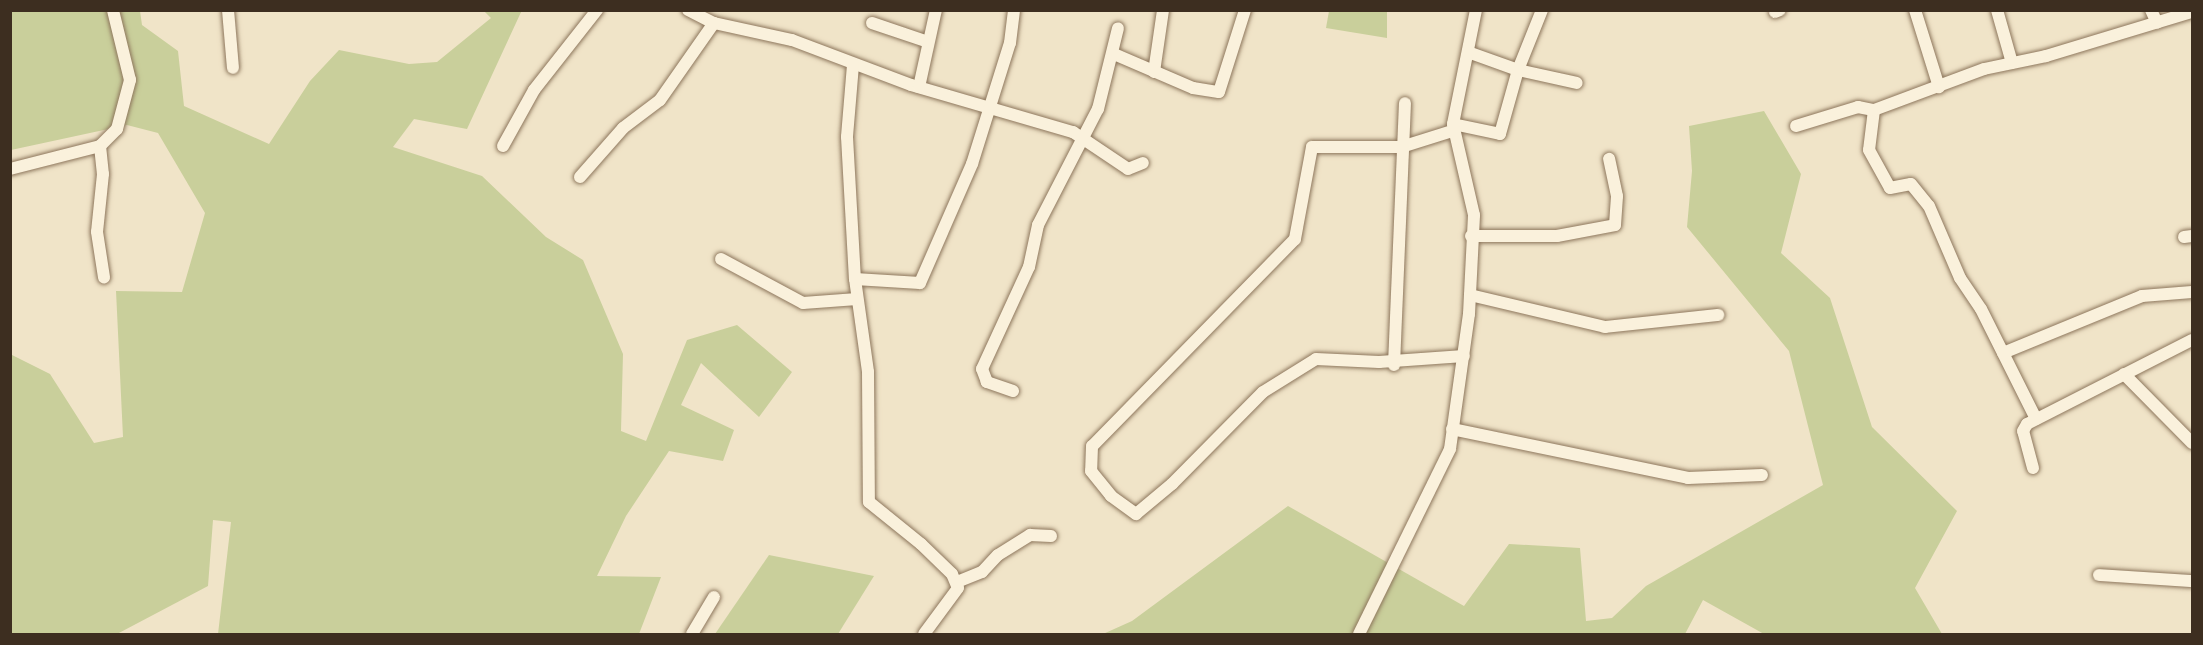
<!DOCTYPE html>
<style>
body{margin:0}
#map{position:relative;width:2203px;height:645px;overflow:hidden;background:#f0e4c8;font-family:"Roboto Serif",serif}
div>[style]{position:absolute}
.green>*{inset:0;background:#c9cf9b}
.roads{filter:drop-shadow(0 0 2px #8d765c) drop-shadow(0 0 2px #8d765c)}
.minor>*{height:12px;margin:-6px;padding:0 6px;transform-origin:6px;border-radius:6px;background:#faf1dc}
span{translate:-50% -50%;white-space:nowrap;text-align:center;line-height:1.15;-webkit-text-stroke:6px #f7eed8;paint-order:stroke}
.frame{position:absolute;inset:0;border:12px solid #3d2e20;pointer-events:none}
</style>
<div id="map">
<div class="green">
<i style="clip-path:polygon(522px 10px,467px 129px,414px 119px,393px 147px,482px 176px,546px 237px,583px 260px,623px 354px,621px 431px,646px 441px,687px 340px,737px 325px,792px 372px,759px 417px,701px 363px,681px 405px,734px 430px,723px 461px,669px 451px,626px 516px,597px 576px,661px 577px,639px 634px,218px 634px,231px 522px,213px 520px,208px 586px,117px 634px,11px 634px,10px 354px,50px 374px,94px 443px,123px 437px,116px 291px,182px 292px,205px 213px,158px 133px,127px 125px,11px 150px,11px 11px,140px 11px,142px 25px,178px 51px,184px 106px,269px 144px,310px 81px,339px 50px,409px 64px,437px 62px,491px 18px,484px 11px)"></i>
<i style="clip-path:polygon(1329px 11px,1387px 11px,1387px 38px,1326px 28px)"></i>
<i style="clip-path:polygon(1764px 111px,1801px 174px,1781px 253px,1830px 298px,1872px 427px,1957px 511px,1915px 588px,1942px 634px,1764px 634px,1703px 600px,1685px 634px,1103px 634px,1132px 621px,1288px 506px,1464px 606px,1509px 544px,1580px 548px,1586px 621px,1612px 618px,1646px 586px,1823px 485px,1789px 351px,1687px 227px,1692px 171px,1689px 126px)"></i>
<i style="clip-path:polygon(769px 555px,874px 576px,838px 634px,715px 634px)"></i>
</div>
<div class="roads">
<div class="minor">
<i style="left:228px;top:10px;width:58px;rotate:85.1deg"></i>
<i style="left:688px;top:10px;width:29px;rotate:27deg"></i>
<i style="left:714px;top:23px;width:80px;rotate:12.3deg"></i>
<i style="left:792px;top:40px;width:127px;rotate:20.7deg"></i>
<i style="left:911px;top:85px;width:169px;rotate:16.2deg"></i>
<i style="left:1073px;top:132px;width:66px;rotate:33.9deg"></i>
<i style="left:1128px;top:169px;width:16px;rotate:-22deg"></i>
<i style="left:1542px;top:10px;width:65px;rotate:111.8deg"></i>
<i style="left:1518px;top:70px;width:60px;rotate:12.4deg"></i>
<i style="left:1915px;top:10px;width:81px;rotate:72.7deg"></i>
<i style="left:1997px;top:10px;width:55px;rotate:74.2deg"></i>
<i style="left:2151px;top:10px;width:14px;rotate:65deg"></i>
<i style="left:1775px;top:12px;width:5px;rotate:-22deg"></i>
<i style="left:872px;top:23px;width:59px;rotate:18.7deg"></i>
<i style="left:1114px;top:54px;width:86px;rotate:23.3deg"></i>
<i style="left:1193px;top:88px;width:26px;rotate:9deg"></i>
<i style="left:1219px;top:92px;width:86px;rotate:-72.4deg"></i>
<i style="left:853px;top:65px;width:72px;rotate:94.8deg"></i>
<i style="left:847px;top:137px;width:142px;rotate:86.8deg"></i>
<i style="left:855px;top:279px;width:94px;rotate:82deg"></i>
<i style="left:868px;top:372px;width:130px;rotate:89.6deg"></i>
<i style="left:869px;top:502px;width:67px;rotate:38.9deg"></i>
<i style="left:921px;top:544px;width:43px;rotate:44.1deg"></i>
<i style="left:952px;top:574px;width:15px;rotate:67deg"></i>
<i style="left:958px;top:588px;width:57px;rotate:126.5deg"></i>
<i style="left:1154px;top:72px;width:63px;rotate:-81.7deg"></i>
<i style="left:919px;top:87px;width:79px;rotate:-77.6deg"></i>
<i style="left:1874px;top:110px;width:40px;rotate:97.1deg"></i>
<i style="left:1869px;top:150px;width:43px;rotate:61.1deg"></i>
<i style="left:1890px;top:188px;width:21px;rotate:-11deg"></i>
<i style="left:1911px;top:184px;width:28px;rotate:51deg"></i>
<i style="left:1929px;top:206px;width:78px;rotate:66.7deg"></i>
<i style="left:1960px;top:278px;width:37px;rotate:56deg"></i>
<i style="left:1981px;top:309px;width:123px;rotate:63.4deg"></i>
<i style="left:1453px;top:124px;width:48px;rotate:12deg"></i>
<i style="left:1500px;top:134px;width:66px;rotate:-74.3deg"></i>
<i style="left:1518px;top:70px;width:53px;rotate:-160.2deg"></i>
<i style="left:1796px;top:126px;width:65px;rotate:-17deg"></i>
<i style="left:1858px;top:107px;width:16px;rotate:11deg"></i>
<i style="left:1874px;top:110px;width:117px;rotate:-20.4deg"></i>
<i style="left:1984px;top:69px;width:63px;rotate:-11.8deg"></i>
<i style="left:2046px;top:56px;width:152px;rotate:-16.8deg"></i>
<i style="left:1449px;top:132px;width:50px;rotate:162.6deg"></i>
<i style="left:1401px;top:147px;width:89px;rotate:180deg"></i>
<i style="left:1312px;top:147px;width:94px;rotate:100.5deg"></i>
<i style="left:1295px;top:239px;width:290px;rotate:134.4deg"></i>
<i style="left:1092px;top:446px;width:25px;rotate:92deg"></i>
<i style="left:1091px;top:471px;width:32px;rotate:51deg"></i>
<i style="left:1111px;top:496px;width:31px;rotate:36deg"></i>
<i style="left:1136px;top:514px;width:47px;rotate:-39.8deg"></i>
<i style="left:1172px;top:484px;width:129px;rotate:-45.3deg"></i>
<i style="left:1263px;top:392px;width:62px;rotate:-31.9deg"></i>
<i style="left:1316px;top:359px;width:63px;rotate:2.7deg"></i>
<i style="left:1379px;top:362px;width:85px;rotate:-4deg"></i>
<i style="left:100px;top:146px;width:28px;rotate:84deg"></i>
<i style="left:103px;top:174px;width:58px;rotate:95.9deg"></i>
<i style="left:97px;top:232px;width:46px;rotate:81.2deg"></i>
<i style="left:503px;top:146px;width:64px;rotate:-61deg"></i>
<i style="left:534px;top:90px;width:102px;rotate:-51.8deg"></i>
<i style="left:10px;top:169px;width:93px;rotate:-14.3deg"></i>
<i style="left:100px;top:146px;width:24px;rotate:-45deg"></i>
<i style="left:117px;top:129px;width:51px;rotate:-75.1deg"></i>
<i style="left:130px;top:80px;width:72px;rotate:-103.7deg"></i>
<i style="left:580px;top:177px;width:65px;rotate:-48.7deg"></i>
<i style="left:623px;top:128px;width:46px;rotate:-37.1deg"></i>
<i style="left:660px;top:100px;width:94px;rotate:-55deg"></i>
<i style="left:1471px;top:236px;width:86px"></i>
<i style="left:1557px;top:236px;width:59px;rotate:-10.7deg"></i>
<i style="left:1615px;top:225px;width:29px;rotate:-86deg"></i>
<i style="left:1617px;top:196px;width:38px;rotate:-102deg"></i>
<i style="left:2184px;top:237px;width:8px;rotate:-7deg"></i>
<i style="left:721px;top:259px;width:93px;rotate:28.2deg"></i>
<i style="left:803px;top:303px;width:54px;rotate:-4.2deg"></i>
<i style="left:855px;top:279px;width:65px;rotate:3.5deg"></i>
<i style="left:920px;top:283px;width:130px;rotate:-66.4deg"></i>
<i style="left:972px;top:164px;width:127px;rotate:-72.6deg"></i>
<i style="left:1010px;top:43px;width:33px;rotate:-83deg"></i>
<i style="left:1470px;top:295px;width:139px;rotate:13.3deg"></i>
<i style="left:1605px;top:327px;width:114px;rotate:-6.1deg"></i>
<i style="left:2003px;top:353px;width:150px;rotate:-22.3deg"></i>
<i style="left:2142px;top:296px;width:50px;rotate:-4.6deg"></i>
<i style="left:1394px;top:365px;width:262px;rotate:-87.6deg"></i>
<i style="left:2124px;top:374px;width:97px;rotate:45.4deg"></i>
<i style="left:1013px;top:391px;width:28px;rotate:-161deg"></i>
<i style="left:987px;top:382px;width:14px;rotate:-111deg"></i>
<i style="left:982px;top:369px;width:112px;rotate:-65.3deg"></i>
<i style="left:1029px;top:267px;width:43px;rotate:-77.9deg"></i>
<i style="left:1038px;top:225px;width:131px;rotate:-62.7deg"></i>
<i style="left:1098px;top:109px;width:83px;rotate:-76.1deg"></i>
<i style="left:1452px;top:429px;width:241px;rotate:11.7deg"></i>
<i style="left:1688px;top:478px;width:74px;rotate:-2.3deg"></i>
<i style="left:2033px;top:468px;width:38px;rotate:-105deg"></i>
<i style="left:2023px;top:431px;width:8px;rotate:-60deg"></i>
<i style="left:2027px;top:424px;width:185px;rotate:-27deg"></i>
<i style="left:2099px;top:575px;width:93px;rotate:3.7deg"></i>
<i style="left:957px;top:582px;width:27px;rotate:-22deg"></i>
<i style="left:982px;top:572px;width:23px;rotate:-47deg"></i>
<i style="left:998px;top:555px;width:38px;rotate:-32deg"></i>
<i style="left:1030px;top:535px;width:21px;rotate:3deg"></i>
<i style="left:692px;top:634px;width:43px;rotate:-59.3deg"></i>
<i style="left:1359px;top:634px;width:206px;rotate:-63.8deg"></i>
<i style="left:1450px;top:449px;width:136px;rotate:-82deg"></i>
<i style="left:1469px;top:314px;width:99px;rotate:-87.1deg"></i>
<i style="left:1474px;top:215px;width:93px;rotate:-103deg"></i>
<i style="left:1453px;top:124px;width:116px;rotate:-78.6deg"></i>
</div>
</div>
<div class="frame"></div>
</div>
